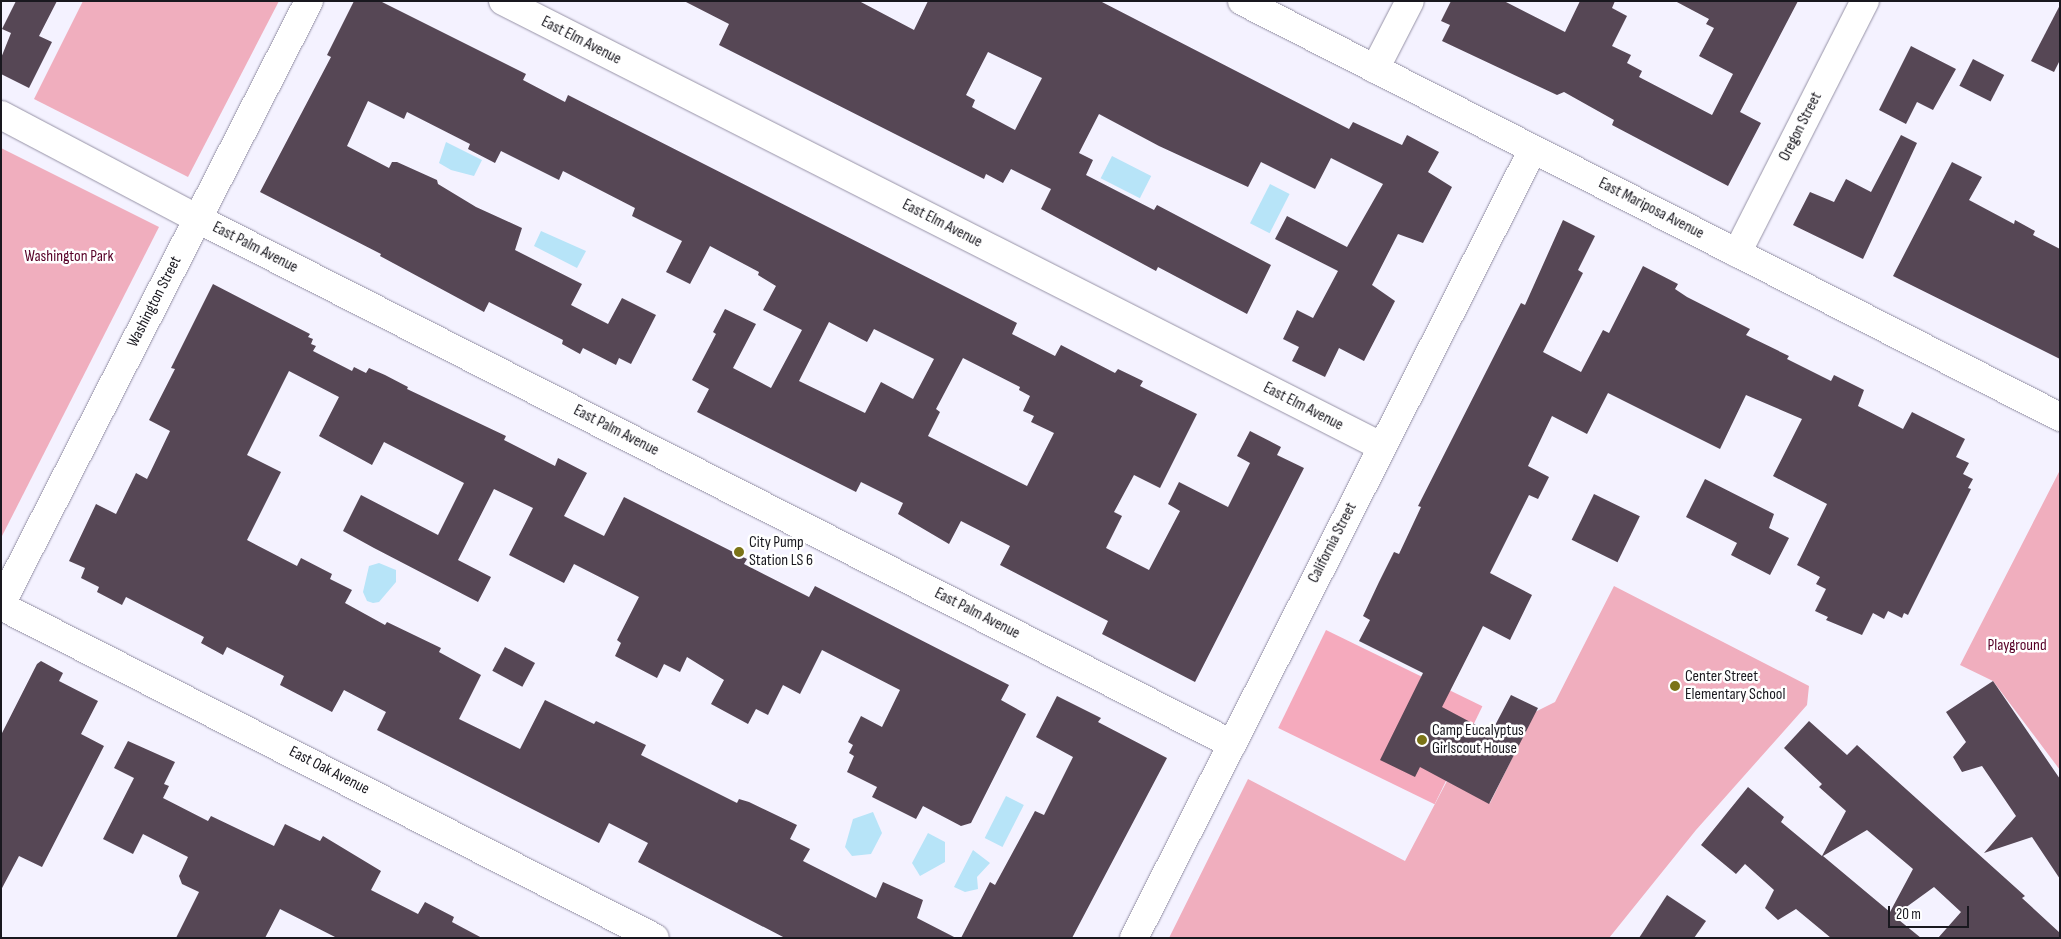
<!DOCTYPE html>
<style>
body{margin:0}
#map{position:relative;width:2061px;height:939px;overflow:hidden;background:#f4f2ff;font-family:"Sofia Sans Condensed",sans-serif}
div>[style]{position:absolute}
.green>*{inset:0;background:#f0aebe}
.forest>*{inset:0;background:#f5aabd;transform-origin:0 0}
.water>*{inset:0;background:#b7e4f8;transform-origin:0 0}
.building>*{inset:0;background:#564755;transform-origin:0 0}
.roads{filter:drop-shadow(0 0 1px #9692a6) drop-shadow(0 0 1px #9692a6)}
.street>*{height:28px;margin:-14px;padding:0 14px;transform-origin:14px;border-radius:14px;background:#fff}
.secondary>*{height:28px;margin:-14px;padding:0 14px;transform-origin:14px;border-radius:14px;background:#fff}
.dots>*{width:14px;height:14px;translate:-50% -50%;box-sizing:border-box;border:2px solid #fff;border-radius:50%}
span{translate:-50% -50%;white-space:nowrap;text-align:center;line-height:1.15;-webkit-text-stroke:5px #fff;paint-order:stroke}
.street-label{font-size:16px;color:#19181f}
.park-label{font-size:16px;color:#570027}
.poi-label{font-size:16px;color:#19181f}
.left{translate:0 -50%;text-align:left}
.frame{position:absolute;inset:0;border:2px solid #19181f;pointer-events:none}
.scale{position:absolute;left:1888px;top:906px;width:81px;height:22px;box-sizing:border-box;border:2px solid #19181f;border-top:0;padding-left:6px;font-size:15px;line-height:18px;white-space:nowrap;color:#19181f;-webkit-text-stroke:4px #fff;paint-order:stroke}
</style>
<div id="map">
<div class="green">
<i style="clip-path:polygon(83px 1px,279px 1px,188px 177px,34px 99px)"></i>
<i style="clip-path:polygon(1px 148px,159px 227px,1px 538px)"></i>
<i style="clip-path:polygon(2060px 470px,2060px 770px,1993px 681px,1960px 665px)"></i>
<i style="clip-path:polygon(1614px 586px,1809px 686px,1807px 705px,1696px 830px,1609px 938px,1169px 938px,1248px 779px,1405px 861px,1447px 781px,1490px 803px,1535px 712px,1555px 702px)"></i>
</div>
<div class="forest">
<i style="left:1326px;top:630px;width:174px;height:109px;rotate:26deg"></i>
</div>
<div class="water">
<i style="clip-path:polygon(446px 142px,482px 160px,474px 176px,451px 170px,439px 163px)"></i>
<i style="left:1112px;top:156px;width:44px;height:25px;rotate:27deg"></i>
<i style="left:1270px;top:184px;width:22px;height:44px;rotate:27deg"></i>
<i style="clip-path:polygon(541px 231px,586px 251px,577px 268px,534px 246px)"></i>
<i style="clip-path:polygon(379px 563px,396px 570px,396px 582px,379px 602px,373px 603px,367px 601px,363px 592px,369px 566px)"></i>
<i style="left:1006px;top:796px;width:20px;height:47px;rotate:27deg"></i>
<i style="clip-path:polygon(873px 812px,882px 833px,871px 854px,852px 856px,845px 847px,853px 819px)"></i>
<i style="clip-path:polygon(928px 833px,945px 842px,945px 862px,920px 876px,912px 863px)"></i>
<i style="clip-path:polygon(973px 850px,990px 863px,977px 877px,978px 889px,965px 892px,954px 887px)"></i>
</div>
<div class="building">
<i style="clip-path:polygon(16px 1px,57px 1px,39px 36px,52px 42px,29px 88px,1px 74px,1px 58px,11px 33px,2px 29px)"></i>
<i style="clip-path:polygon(evenodd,354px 1px,380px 1px,526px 74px,523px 80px,565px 102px,568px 95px,1017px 323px,1012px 334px,1055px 356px,1061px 345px,1115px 373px,1118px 369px,1143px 381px,1140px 386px,1197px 414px,1160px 488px,1134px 475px,1114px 512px,1122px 516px,1106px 548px,1149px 570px,1180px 511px,1168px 504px,1179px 482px,1228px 507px,1250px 463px,1237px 456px,1250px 431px,1281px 447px,1277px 455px,1304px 468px,1195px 682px,1102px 634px,1108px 621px,1000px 565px,1010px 546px,961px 521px,949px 544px,898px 514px,903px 503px,861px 482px,856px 492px,697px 412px,709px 389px,692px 380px,716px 334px,713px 332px,725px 309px,756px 324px,733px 368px,771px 388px,802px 330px,763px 310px,776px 286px,758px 275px,759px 272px,710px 246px,690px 284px,666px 272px,682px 241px,632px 216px,635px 208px,563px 171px,559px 180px,501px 151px,495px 163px,468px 149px,470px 144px,407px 112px,404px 119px,368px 101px,347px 146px,389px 168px,392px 162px,397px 162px,437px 180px,438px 184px,476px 207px,522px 228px,515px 250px,582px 284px,571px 305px,608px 324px,622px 298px,656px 315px,631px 364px,619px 358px,616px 365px,583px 348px,580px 354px,562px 344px,563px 340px,489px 302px,484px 312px,380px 256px,381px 254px,260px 192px,331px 57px,327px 55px,354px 1px,829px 322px,867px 342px,874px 329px,934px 359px,913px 399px,881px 382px,865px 413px,799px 381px,829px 322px,354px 1px,963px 358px,1020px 387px,1019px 390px,1030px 396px,1023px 411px,1034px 416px,1031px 422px,1054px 433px,1027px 486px,928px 436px,940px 412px,936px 409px,963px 358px)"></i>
<i style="clip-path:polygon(evenodd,684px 1px,859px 1px,914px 30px,928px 1px,1100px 1px,1349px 129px,1353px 122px,1402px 145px,1407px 135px,1439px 152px,1428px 172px,1452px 187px,1423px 243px,1398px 234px,1372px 285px,1395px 301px,1364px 361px,1339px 348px,1325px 377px,1292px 361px,1299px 347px,1283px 339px,1297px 310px,1313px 318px,1338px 271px,1275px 239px,1287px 216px,1347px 247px,1383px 184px,1331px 158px,1315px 189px,1261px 162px,1248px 187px,1159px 146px,1099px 114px,1079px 153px,1093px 160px,1086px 175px,1154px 210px,1157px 205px,1271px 265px,1247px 314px,1158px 267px,1156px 271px,1041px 209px,1051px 189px,1011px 169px,1003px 183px,986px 174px,984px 179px,719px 45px,729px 24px,684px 1px,988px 52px,1042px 78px,1015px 130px,972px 107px,975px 100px,966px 95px,988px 52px)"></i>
<i style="clip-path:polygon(1451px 1px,1504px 1px,1565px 32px,1580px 1px,1615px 1px,1612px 8px,1627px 16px,1612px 46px,1631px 55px,1627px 63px,1642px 71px,1639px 77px,1712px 115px,1733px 74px,1699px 56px,1714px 28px,1706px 24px,1709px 19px,1675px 1px,1798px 1px,1740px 112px,1761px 123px,1728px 186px,1612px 125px,1614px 120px,1564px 92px,1557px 95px,1442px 41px,1450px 25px,1441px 21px)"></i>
<i style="clip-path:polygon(2060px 5px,2060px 60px,2054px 72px,2031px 61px)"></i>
<i style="clip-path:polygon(1911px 46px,1956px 69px,1933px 110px,1917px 102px,1906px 124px,1879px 110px)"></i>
<i style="left:1973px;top:59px;width:35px;height:30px;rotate:27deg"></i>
<i style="clip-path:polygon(1901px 135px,1917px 143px,1863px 259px,1793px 225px,1810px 192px,1834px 202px,1846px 179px,1871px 192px)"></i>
<i style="clip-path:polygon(1952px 162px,1982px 177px,1969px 200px,2014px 224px,2015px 220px,2035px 231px,2033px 235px,2060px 249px,2060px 359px,1893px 276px)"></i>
<i style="clip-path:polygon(1563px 220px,1595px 236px,1578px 270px,1583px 273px,1543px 352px,1581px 372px,1603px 330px,1609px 333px,1643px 266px,1678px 284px,1675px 289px,1687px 297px,1750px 329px,1746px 335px,1789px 356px,1787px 359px,1831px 381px,1834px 375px,1864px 390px,1858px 406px,1903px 429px,1912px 412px,1965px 439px,1956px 457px,1969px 463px,1963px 474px,1973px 479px,1968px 488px,1971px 489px,1908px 615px,1904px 613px,1902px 618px,1888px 611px,1884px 619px,1873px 613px,1862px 635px,1826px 620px,1828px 617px,1815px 611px,1826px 589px,1816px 584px,1820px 577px,1797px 565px,1827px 504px,1773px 476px,1802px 419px,1746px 395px,1720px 449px,1608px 393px,1587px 434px,1552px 416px,1528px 466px,1549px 477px,1538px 499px,1529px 495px,1490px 573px,1532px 595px,1510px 640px,1483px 626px,1442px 707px,1491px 733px,1511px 695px,1538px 708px,1489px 804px,1420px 767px,1415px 777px,1380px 760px,1423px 673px,1359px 641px,1370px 620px,1363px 616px,1379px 582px,1394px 552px,1399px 554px,1421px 507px,1418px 506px,1521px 303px,1525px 305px)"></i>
<i style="clip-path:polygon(213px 284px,310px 334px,308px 337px,313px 339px,311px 344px,316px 346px,313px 351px,352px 371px,354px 367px,366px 373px,369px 368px,385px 375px,408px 387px,407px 389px,506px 436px,504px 440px,555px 466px,558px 458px,587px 473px,564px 516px,604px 536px,624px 497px,747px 559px,744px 564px,809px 597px,815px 586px,1009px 685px,1001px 700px,1026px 714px,971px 823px,961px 826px,923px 806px,916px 819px,872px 797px,877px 787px,847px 772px,854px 756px,849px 753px,853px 745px,848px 742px,861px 716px,882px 727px,900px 690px,822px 650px,800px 694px,783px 685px,768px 715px,756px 709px,748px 724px,711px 704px,724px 680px,687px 657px,680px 672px,664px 664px,657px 678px,615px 656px,621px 643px,617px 640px,639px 597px,574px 564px,564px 583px,509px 555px,533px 508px,494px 489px,458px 560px,491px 577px,478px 602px,374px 548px,343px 531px,361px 495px,438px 535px,464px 483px,384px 442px,372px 465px,319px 436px,339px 397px,289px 371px,247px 455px,281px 472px,247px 540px,297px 566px,301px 558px,332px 574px,330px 579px,352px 590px,345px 603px,385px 625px,387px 622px,441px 648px,439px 652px,481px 675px,459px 719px,520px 749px,545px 700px,594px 724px,596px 721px,646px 745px,641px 755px,737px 803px,739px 799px,749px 802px,797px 825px,790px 839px,810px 849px,803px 861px,876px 898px,883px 882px,923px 900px,917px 918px,956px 938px,785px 938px,638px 862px,648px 843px,609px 823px,599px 843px,377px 730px,386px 712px,344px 690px,332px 712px,280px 685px,284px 676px,227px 647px,223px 655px,201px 643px,204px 637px,126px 597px,122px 605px,97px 592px,99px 587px,81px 578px,85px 568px,69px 561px,96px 504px,116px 514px,136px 473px,147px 479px,170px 431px,149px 420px,175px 369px,171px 368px)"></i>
<i style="clip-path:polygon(1705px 479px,1774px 514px,1769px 528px,1789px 538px,1770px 575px,1731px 555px,1737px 543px,1686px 517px)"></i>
<i style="left:1594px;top:494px;width:51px;height:51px;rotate:26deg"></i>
<i style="left:505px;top:647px;width:34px;height:27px;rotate:28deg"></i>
<i style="clip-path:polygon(41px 661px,63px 673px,59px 681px,98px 701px,81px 734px,104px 746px,42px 867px,19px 856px,1px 890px,1px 735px,37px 664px)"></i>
<i style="clip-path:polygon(1993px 681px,2060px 779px,2060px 879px,2032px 837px,1984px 853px,2016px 816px,1982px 766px,1962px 772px,1953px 757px,1966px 742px,1946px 712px)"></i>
<i style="clip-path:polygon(1057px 696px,1101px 718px,1098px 722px,1167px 758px,1072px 938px,961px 938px,990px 882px,995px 885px,1035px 811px,1044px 815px,1073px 757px,1036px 737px)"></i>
<i style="clip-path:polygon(evenodd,1809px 721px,1847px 755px,1857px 745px,2025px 896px,2022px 898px,2060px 933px,2060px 938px,1938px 938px,1961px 912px,1934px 887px,1894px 916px,1921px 938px,1831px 938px,1796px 909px,1778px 920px,1765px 908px,1774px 890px,1745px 864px,1736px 874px,1701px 845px,1748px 787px,1784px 817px,1781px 822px,1822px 856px,1846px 811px,1819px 787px,1822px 784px,1784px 748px,1809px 721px,1867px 830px,1913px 869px,1890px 912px,1823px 856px,1867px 830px)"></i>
<i style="clip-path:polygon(128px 741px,175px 762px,164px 784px,169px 786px,163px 798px,208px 821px,211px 816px,274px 846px,285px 824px,320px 841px,323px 836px,381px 871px,371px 890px,418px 914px,425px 902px,454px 917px,452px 922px,482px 938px,337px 938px,280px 909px,265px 938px,176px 938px,199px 892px,182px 884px,179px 876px,188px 857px,143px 834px,133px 854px,103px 839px,134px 778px,114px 768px)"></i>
<i style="clip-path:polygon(1667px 895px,1706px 921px,1694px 938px,1639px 938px)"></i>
</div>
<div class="roads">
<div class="street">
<i style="left:503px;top:1px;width:984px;rotate:26.88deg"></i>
<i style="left:1375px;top:69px;width:76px;rotate:-62.8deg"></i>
<i style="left:1px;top:115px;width:223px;rotate:27.8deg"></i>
<i style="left:198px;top:219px;width:1160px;rotate:26.92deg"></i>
<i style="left:1737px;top:253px;width:283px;rotate:-63.1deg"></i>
<i style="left:1px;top:604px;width:677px;rotate:-62.94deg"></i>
<i style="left:1px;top:606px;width:733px;rotate:26.91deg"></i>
<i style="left:1134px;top:938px;width:884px;rotate:-63.17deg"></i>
</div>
<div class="secondary">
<i style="left:1242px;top:1px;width:918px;rotate:26.96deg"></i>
</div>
</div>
<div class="dots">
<i style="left:739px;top:552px;background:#7b7417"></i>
<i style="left:1675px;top:686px;background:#7b7417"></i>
<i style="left:1422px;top:740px;background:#7b7417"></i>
</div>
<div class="street-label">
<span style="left:581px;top:41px;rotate:27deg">East Elm Avenue</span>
<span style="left:1801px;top:127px;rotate:-63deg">Oregon Street</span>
<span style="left:1651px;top:209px;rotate:27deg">East Mariposa Avenue</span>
<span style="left:942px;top:224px;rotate:27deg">East Elm Avenue</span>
<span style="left:255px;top:248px;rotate:27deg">East Palm Avenue</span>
<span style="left:155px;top:302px;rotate:-63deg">Washington Street</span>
<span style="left:1303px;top:407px;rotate:27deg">East Elm Avenue</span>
<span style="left:616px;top:431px;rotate:27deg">East Palm Avenue</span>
<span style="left:1333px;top:543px;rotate:-63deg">California Street</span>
<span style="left:977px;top:614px;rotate:27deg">East Palm Avenue</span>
<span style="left:329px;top:771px;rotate:27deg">East Oak Avenue</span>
</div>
<div class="park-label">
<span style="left:69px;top:257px">Washington Park</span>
<span style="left:2017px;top:646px">Playground</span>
</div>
<div class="poi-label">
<span class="left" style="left:749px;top:552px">City Pump<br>Station LS 6</span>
<span class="left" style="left:1685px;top:686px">Center Street<br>Elementary School</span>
<span class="left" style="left:1432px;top:740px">Camp Eucalyptus<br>Girlscout House</span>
</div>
<div class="frame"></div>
<div class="scale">20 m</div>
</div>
